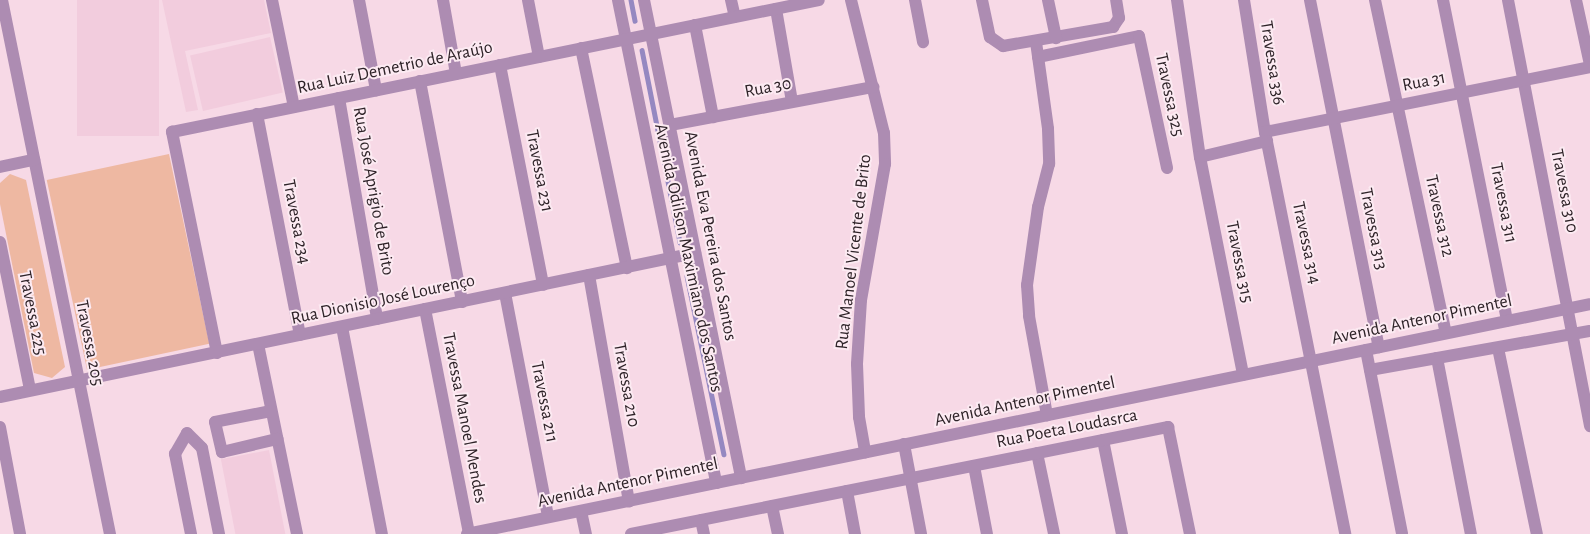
<!DOCTYPE html>
<meta charset="utf-8">
<style>
body{margin:0}
#map{position:relative;width:1590px;height:534px;overflow:hidden;background:#f7d9e6;font-family:"Alegreya Sans",sans-serif}
div>[style]{position:absolute}
.built>*{inset:0;background:#f2ccdd;transform-origin:0 0}
.green>*{inset:0;background:#eeb8a2;transform-origin:0 0}
.stream>*{height:4.5px;margin:-2.25px;padding:0 2.25px;transform-origin:2.25px;border-radius:2.25px;background:#9588c1}
.street>*{height:12px;margin:-6px;padding:0 6px;transform-origin:6px;border-radius:6px;background:#ad8cb2}
span{translate:-50% -50%;white-space:nowrap;text-align:center;line-height:1.15;-webkit-text-stroke:4px #fceaf2;paint-order:stroke}
.street-label{font-size:18px;color:#2e2328}
</style>
<div id="map">
<div class="built">
<i style="left:77px;top:0;width:82px;height:136px"></i>
<i style="clip-path:polygon(162px 0,264px 0,271px 33px,185px 51px,198px 110px,186px 112px)"></i>
<i style="left:270px;top:37px;width:57px;height:82px;rotate:77deg"></i>
<i style="left:269px;top:450px;width:86px;height:49px;rotate:79deg"></i>
</div>
<div class="green">
<i style="left:169px;top:154px;width:194px;height:125px;rotate:78deg"></i>
<i style="clip-path:polygon(10px 174px,26px 180px,65px 367px,52px 378px,34px 373px,0 204px,0 183px)"></i>
</div>
<div class="stream">
<i style="left:631px;top:0;width:21px;rotate:79deg"></i>
<i style="left:642px;top:50px;width:196px;rotate:78.8deg"></i>
<i style="left:687px;top:276px;width:182px;rotate:78.3deg"></i>
</div>
<div class="street">
<i style="left:2px;top:0;width:545px;rotate:78.57deg"></i>
<i style="left:272px;top:0;width:109px;rotate:78.4deg"></i>
<i style="left:359px;top:0;width:92px;rotate:79.3deg"></i>
<i style="left:443px;top:0;width:75px;rotate:80deg"></i>
<i style="left:528px;top:0;width:58px;rotate:79.1deg"></i>
<i style="left:618px;top:0;width:493px;rotate:78.5deg"></i>
<i style="left:644px;top:0;width:488px;rotate:78.5deg"></i>
<i style="left:731px;top:0;width:17px;rotate:77deg"></i>
<i style="left:851px;top:0;width:137px;rotate:76.1deg"></i>
<i style="left:884px;top:133px;width:31px;rotate:88deg"></i>
<i style="left:885px;top:164px;width:138px;rotate:100deg"></i>
<i style="left:861px;top:300px;width:64px;rotate:93.6deg"></i>
<i style="left:857px;top:364px;width:53px;rotate:87.8deg"></i>
<i style="left:859px;top:417px;width:36px;rotate:80deg"></i>
<i style="left:915px;top:0;width:43px;rotate:79.2deg"></i>
<i style="left:982px;top:0;width:38px;rotate:78deg"></i>
<i style="left:990px;top:37px;width:16px;rotate:35deg"></i>
<i style="left:1003px;top:46px;width:112px;rotate:-9.8deg"></i>
<i style="left:1113px;top:27px;width:11px;rotate:-56deg"></i>
<i style="left:1119px;top:18px;width:18px;rotate:-99deg"></i>
<i style="left:1048px;top:0;width:39px;rotate:78deg"></i>
<i style="left:1177px;top:0;width:159px;rotate:81.7deg"></i>
<i style="left:1200px;top:157px;width:222px;rotate:78.8deg"></i>
<i style="left:1244px;top:0;width:134px;rotate:81deg"></i>
<i style="left:1265px;top:132px;width:410px;rotate:78.7deg"></i>
<i style="left:1310px;top:0;width:354px;rotate:78.8deg"></i>
<i style="left:1375px;top:0;width:340px;rotate:78deg"></i>
<i style="left:1443px;top:0;width:327px;rotate:78.7deg"></i>
<i style="left:1508px;top:0;width:434px;rotate:79.1deg"></i>
<i style="left:1576px;top:0;width:66px;rotate:77.8deg"></i>
<i style="left:776px;top:9px;width:94px;rotate:80.2deg"></i>
<i style="left:695px;top:25px;width:94px;rotate:78.9deg"></i>
<i style="left:1036px;top:42px;width:88px;rotate:82.1deg"></i>
<i style="left:1048px;top:129px;width:35px;rotate:88deg"></i>
<i style="left:1049px;top:164px;width:44px;rotate:104.3deg"></i>
<i style="left:1038px;top:207px;width:79px;rotate:98deg"></i>
<i style="left:1027px;top:285px;width:31px;rotate:86deg"></i>
<i style="left:1029px;top:316px;width:101px;rotate:79.7deg"></i>
<i style="left:581px;top:48px;width:225px;rotate:78.2deg"></i>
<i style="left:1038px;top:57px;width:103px;rotate:-11.7deg"></i>
<i style="left:1139px;top:36px;width:135px;rotate:78deg"></i>
<i style="left:500px;top:65px;width:224px;rotate:78.9deg"></i>
<i style="left:420px;top:81px;width:225px;rotate:79.2deg"></i>
<i style="left:339px;top:98px;width:224px;rotate:80.2deg"></i>
<i style="left:257px;top:114px;width:225px;rotate:79deg"></i>
<i style="left:670px;top:125px;width:207px;rotate:-10.6deg"></i>
<i style="left:1265px;top:132px;width:331px;rotate:-11.3deg"></i>
<i style="left:1200px;top:157px;width:69px;rotate:-13.4deg"></i>
<i style="left:0;top:167px;width:35px;rotate:-12deg"></i>
<i style="left:0;top:242px;width:151px;rotate:78.5deg"></i>
<i style="left:589px;top:275px;width:230px;rotate:80deg"></i>
<i style="left:505px;top:293px;width:228px;rotate:79.1deg"></i>
<i style="left:425px;top:309px;width:229px;rotate:78.9deg"></i>
<i style="left:342px;top:327px;width:211px;rotate:79.1deg"></i>
<i style="left:258px;top:344px;width:194px;rotate:78.4deg"></i>
<i style="left:1498px;top:348px;width:190px;rotate:78.2deg"></i>
<i style="left:1366px;top:350px;width:187px;rotate:78.9deg"></i>
<i style="left:217px;top:353px;width:226px;rotate:-101.5deg"></i>
<i style="left:172px;top:132px;width:660px;rotate:-11.53deg"></i>
<i style="left:1437px;top:358px;width:179px;rotate:79.1deg"></i>
<i style="left:1370px;top:370px;width:223px;rotate:-10.1deg"></i>
<i style="left:0;top:397px;width:710px;rotate:-11.71deg"></i>
<i style="left:271px;top:411px;width:57px;rotate:168.9deg"></i>
<i style="left:215px;top:422px;width:31px;rotate:77deg"></i>
<i style="left:222px;top:452px;width:57px;rotate:-13.3deg"></i>
<i style="left:0;top:427px;width:109px;rotate:79.4deg"></i>
<i style="left:1103px;top:440px;width:96px;rotate:78.6deg"></i>
<i style="left:904px;top:444px;width:92px;rotate:79.3deg"></i>
<i style="left:1037px;top:453px;width:83px;rotate:78.1deg"></i>
<i style="left:974px;top:466px;width:69px;rotate:79.2deg"></i>
<i style="left:847px;top:491px;width:44px;rotate:79.5deg"></i>
<i style="left:772px;top:506px;width:29px;rotate:78deg"></i>
<i style="left:581px;top:511px;width:24px;rotate:78deg"></i>
<i style="left:701px;top:520px;width:14px;rotate:78deg"></i>
<i style="left:191px;top:534px;width:82px;rotate:-101.3deg"></i>
<i style="left:175px;top:454px;width:24px;rotate:-60deg"></i>
<i style="left:187px;top:433px;width:21px;rotate:45deg"></i>
<i style="left:202px;top:448px;width:88px;rotate:78.8deg"></i>
<i style="left:467px;top:534px;width:1146px;rotate:-11.57deg"></i>
<i style="left:631px;top:534px;width:548px;rotate:-11.27deg"></i>
<i style="left:1168px;top:427px;width:109px;rotate:78.4deg"></i>
</div>
<div class="street-label">
<span style="left:1272px;top:63px;rotate:81deg">Travessa 336</span>
<span style="left:395px;top:68px;rotate:-12deg">Rua Luiz Demetrio de Araújo</span>
<span style="left:1424px;top:82px;rotate:-11deg">Rua 31</span>
<span style="left:768px;top:88px;rotate:-11deg">Rua 30</span>
<span style="left:1169px;top:95px;rotate:78deg">Travessa 325</span>
<span style="left:539px;top:171px;rotate:79deg">Travessa 231</span>
<span style="left:373px;top:191px;rotate:80deg">Rua José Aprigio de Brito</span>
<span style="left:1564px;top:191px;rotate:79deg">Travessa 310</span>
<span style="left:1503px;top:203px;rotate:79deg">Travessa 311</span>
<span style="left:1439px;top:216px;rotate:78deg">Travessa 312</span>
<span style="left:296px;top:222px;rotate:79deg">Travessa 234</span>
<span style="left:1373px;top:229px;rotate:79deg">Travessa 313</span>
<span style="left:710px;top:236px;rotate:79deg">Avenida Eva Pereira dos Santos</span>
<span style="left:1306px;top:243px;rotate:78deg">Travessa 314</span>
<span style="left:854px;top:252px;rotate:-83deg">Rua Manoel Vicente de Brito</span>
<span style="left:688px;top:258px;rotate:78deg">Avenida Odilson Maximiano dos Santos</span>
<span style="left:1239px;top:262px;rotate:79deg">Travessa 315</span>
<span style="left:383px;top:300px;rotate:-12deg">Rua Dionisio José Lourenço</span>
<span style="left:32px;top:313px;rotate:79deg">Travessa 225</span>
<span style="left:1422px;top:320px;rotate:-12deg">Avenida Antenor Pimentel</span>
<span style="left:89px;top:343px;rotate:79deg">Travessa 205</span>
<span style="left:626px;top:385px;rotate:80deg">Travessa 210</span>
<span style="left:544px;top:402px;rotate:79deg">Travessa 211</span>
<span style="left:1025px;top:402px;rotate:-12deg">Avenida Antenor Pimentel</span>
<span style="left:464px;top:418px;rotate:79deg">Travessa Manoel Mendes</span>
<span style="left:1067px;top:429px;rotate:-11deg">Rua Poeta Loudasrca</span>
<span style="left:628px;top:483px;rotate:-12deg">Avenida Antenor Pimentel</span>
</div>
</div>
